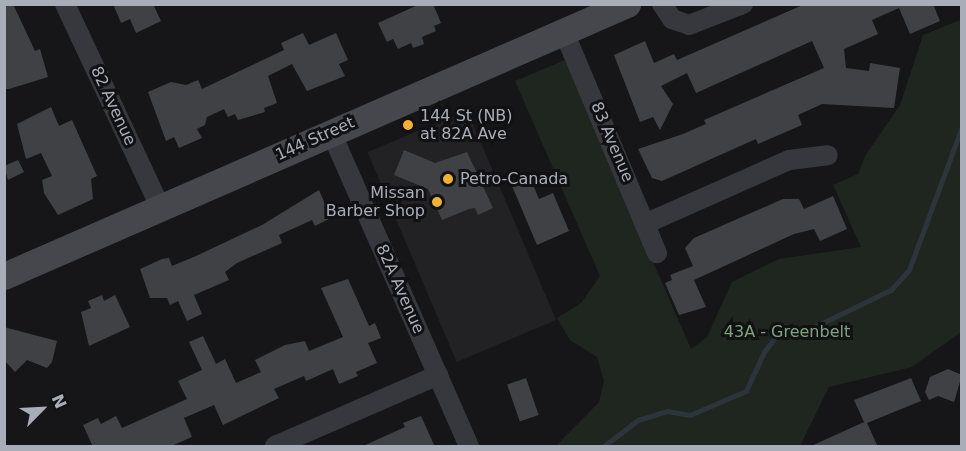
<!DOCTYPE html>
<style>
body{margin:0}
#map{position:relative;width:966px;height:451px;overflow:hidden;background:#161618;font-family:"DejaVu Sans",sans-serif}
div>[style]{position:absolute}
.built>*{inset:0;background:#222225;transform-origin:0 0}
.green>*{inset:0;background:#1e261f}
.stream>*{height:4.5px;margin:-2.25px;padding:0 2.25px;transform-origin:2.25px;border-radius:2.25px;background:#2c353c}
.building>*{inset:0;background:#404145;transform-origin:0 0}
.street>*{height:20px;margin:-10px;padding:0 10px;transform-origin:10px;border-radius:10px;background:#37383d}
.secondary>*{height:27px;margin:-13.5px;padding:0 13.5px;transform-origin:13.5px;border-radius:13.5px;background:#45474d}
.dots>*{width:16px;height:16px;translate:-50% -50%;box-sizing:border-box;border:3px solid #111113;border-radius:50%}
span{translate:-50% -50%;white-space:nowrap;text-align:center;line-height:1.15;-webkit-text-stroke:6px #111113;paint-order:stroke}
.street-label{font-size:16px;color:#a8adb8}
.poi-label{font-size:16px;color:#a8adb8}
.left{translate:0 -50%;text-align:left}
.right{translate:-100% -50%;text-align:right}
.park-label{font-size:16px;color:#7fa381}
.frame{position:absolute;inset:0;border:6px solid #a8adb8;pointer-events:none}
.north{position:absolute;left:12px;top:379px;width:60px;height:60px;-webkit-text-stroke:4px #111113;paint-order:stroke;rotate:66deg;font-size:16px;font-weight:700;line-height:24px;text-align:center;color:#a8adb8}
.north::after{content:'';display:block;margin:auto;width:21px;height:27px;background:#a8adb8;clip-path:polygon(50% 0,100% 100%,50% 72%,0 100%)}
</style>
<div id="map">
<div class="built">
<i style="left:467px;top:110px;width:228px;height:108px;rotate:67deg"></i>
</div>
<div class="green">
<i style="clip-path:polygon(960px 20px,961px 332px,912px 367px,829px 387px,800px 446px,556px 446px,599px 402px,604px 381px,597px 357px,570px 340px,557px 318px,581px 303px,600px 276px,515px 81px,565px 60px,691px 349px,707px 337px,732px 282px,779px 259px,861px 247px,833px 185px,858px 174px,865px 156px,900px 105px,923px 35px)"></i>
</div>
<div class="stream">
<i style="left:604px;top:446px;width:43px;rotate:-37.4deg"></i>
<i style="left:638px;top:420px;width:30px;rotate:-17deg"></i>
<i style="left:667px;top:411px;width:23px;rotate:10deg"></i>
<i style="left:690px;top:415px;width:61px;rotate:-23.2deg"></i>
<i style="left:746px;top:391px;width:43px;rotate:-65.2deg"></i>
<i style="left:764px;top:352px;width:33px;rotate:-52deg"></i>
<i style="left:784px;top:326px;width:23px;rotate:13deg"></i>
<i style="left:806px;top:331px;width:94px;rotate:-25.8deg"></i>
<i style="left:891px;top:290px;width:27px;rotate:-48deg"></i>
<i style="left:909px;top:270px;width:153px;rotate:-69.7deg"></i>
</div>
<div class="building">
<i style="clip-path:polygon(4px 4px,13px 4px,35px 51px,40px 49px,48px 77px,9px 89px,4px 89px)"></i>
<i style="clip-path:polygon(113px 4px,153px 4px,161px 21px,136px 33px,130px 19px,121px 23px)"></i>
<i style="clip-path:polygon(420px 4px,433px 4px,441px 23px,434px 26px,436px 31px,422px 37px,424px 44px,413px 48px,411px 43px,398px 49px,393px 39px,387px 42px,378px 23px)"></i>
<i style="clip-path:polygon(805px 4px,933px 4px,940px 21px,910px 34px,899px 8px,872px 20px,878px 34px,844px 49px,846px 68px,869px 71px,870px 63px,900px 68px,894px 108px,822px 104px,798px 115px,802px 125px,758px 144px,756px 139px,662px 181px,652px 178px,638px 149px,683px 134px,706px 124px,704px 120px,824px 68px,812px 41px,696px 93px,687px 73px,661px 86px,673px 104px,660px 130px,653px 117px,640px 122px,614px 55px,645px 41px,654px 63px,674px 54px,677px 60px)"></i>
<i style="clip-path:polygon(303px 33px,309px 45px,336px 33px,348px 60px,339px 64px,345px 76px,307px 91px,292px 64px,268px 76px,277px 103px,264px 108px,265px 112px,238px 120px,235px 114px,228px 117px,224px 109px,207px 117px,205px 125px,197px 129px,202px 138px,179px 148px,174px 137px,166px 141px,148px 92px,171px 82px,186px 85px,198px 80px,202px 89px,284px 50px,281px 43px)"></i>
<i style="clip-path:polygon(51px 107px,59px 126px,72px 120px,97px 176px,91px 179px,93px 199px,58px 215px,44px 193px,42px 180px,52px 176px,41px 153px,26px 159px,17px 124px)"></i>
<i style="clip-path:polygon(404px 150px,435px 163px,467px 152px,493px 208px,478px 215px,475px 208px,469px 209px,442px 220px,428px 189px,394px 175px)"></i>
<i style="clip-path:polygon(18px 160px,24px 172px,8px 180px,4px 166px)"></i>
<i style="clip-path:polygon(530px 178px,539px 199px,553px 193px,569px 231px,537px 245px,512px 186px)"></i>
<i style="clip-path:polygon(319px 190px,331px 218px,315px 226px,312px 220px,279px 235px,282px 243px,237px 263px,225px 272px,229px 280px,194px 295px,202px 314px,187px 321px,178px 301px,170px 305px,167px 298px,150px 298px,140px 269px,162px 259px,169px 258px,172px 266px,196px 256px,262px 225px)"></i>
<i style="clip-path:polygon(833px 196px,847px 229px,820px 241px,814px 229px,794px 234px,694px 280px,706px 307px,679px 315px,665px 283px,672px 280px,670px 275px,693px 266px,685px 248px,694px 238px,783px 199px,799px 199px,804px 209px)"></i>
<i style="clip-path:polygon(348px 279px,369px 326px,375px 323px,381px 338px,368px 343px,377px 363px,356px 372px,358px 376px,339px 384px,333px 369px,306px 381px,304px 376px,274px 389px,279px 398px,223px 425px,214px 405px,184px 418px,192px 437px,169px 447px,93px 447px,83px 425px,98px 418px,101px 424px,116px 416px,122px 428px,187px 399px,178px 381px,202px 370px,189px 342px,203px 336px,216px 364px,225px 359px,236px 383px,261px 372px,255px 360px,285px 345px,305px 341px,309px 351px,343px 337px,321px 288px)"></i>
<i style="clip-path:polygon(102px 295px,104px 301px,115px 295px,130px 327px,89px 346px,81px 312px,91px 308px,88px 301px)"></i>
<i style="clip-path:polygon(4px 327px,57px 341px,52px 362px,47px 368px,27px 360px,15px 372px,4px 360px)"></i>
<i style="clip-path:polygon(948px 369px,962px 375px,954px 402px,938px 396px,929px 400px,925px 392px,930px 377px)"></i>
<i style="left:526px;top:378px;width:39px;height:20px;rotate:71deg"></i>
<i style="clip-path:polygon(911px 378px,921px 401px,867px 423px,878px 447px,809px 447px,864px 422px,854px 400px)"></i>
<i style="clip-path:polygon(421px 416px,435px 447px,361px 447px,405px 427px,403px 423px)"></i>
</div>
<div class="street">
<i style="left:65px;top:4px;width:224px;rotate:64.9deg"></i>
<i style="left:662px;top:4px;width:18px;rotate:56deg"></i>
<i style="left:672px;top:19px;width:18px;rotate:19deg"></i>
<i style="left:689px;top:25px;width:58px;rotate:-21.3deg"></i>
<i style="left:564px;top:32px;width:240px;rotate:67.2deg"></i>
<i style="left:331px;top:132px;width:343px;rotate:66.3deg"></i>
<i style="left:647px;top:223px;width:155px;rotate:-23.9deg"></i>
<i style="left:789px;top:160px;width:39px;rotate:-7deg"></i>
<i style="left:275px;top:446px;width:178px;rotate:-23.5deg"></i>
</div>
<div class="secondary">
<i style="left:4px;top:276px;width:680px;rotate:-23.59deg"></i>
</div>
<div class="dots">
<i style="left:408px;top:125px;background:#f2b134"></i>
<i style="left:448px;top:179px;background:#f2b134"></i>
<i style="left:437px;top:202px;background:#f2b134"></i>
</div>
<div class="street-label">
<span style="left:113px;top:106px;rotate:65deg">82 Avenue</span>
<span style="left:315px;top:139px;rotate:-24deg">144 Street</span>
<span style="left:612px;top:142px;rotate:67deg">83 Avenue</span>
<span style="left:400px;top:289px;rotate:66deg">82A Avenue</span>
</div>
<div class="poi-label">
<span class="left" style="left:420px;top:125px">144 St (NB)<br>at 82A Ave</span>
<span class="left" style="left:460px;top:179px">Petro-Canada</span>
<span class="right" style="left:425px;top:202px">Missan<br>Barber Shop</span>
</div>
<div class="park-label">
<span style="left:787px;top:332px">43A - Greenbelt</span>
</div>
<div class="frame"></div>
<div class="north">N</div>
</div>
